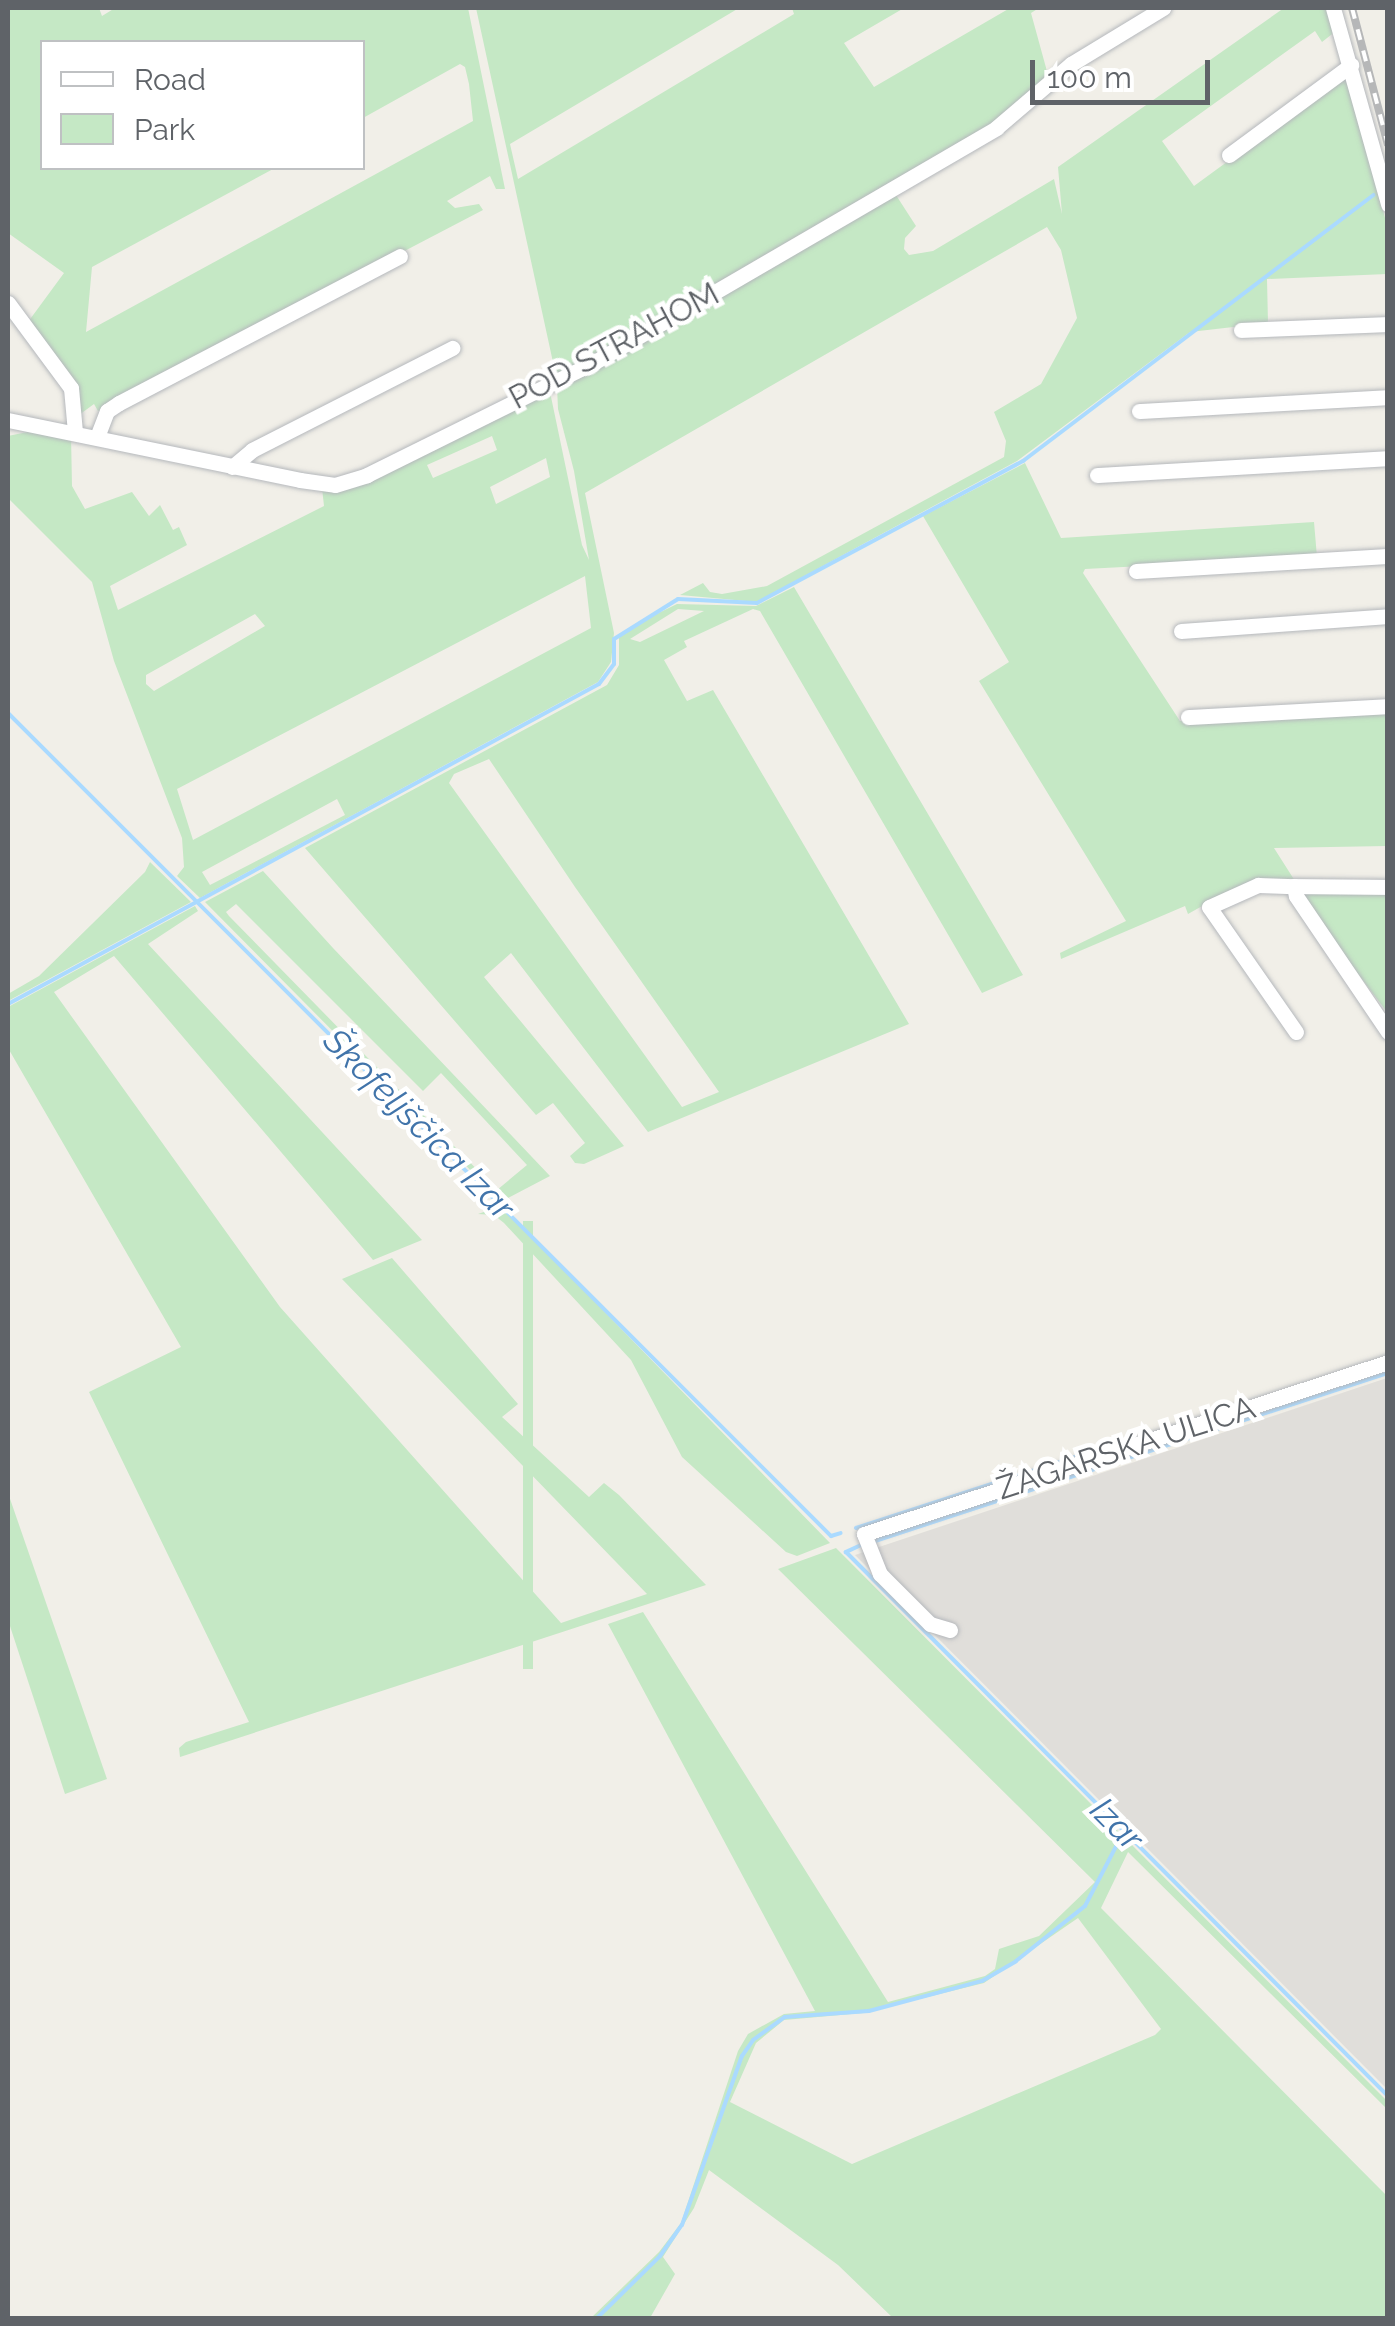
<!DOCTYPE html>
<meta charset="utf-8">
<style>
body{margin:0}
#map{position:relative;width:1395px;height:2326px;overflow:hidden;background:#f1efe8;font-family:Raleway,sans-serif}
div>[style]{position:absolute}
.industrial>*{inset:0;background:#e0deda}
.green>*{inset:0;background:#c5e8c5;transform-origin:0 0}
.stream>*{height:4px;margin:-2px;padding:0 2px;transform-origin:2px;border-radius:2px;background:#aadaff}
.roads{filter:drop-shadow(0 0 2px #b5b8bc) drop-shadow(0 0 2px #b5b8bc)}
.minor>*{height:15px;margin:-7.5px;padding:0 7.5px;transform-origin:7.5px;border-radius:7.5px;background:#fff}
.rail>*{height:8px;margin-top:-4px;transform-origin:0;background:repeating-linear-gradient(90deg,#fff 0 11px,#b6b7b8 0 22px);box-sizing:border-box;border-block:2px solid #b6b7b8}
span{translate:-50% -50%;white-space:nowrap;text-align:center;line-height:1.15;-webkit-text-stroke:9px #fff;paint-order:stroke}
.street-label{font-size:32px;color:#5f6368}
.water-label{font-size:35px;color:#4174aa;font-style:italic}
.frame{position:absolute;inset:0;border:10px solid #5f6368;pointer-events:none}
.legend{position:absolute;left:40px;top:40px;width:325px;height:130px;box-sizing:border-box;background:#fff;border:2px solid #bfc1c3;margin:0;padding:12px 18px;list-style:none;font-size:30px;color:#5f6368}
.legend li{display:flex;align-items:center;gap:20px;height:50px}
.legend b{width:50px;border:2px solid #bfc1c3}
.scale{position:absolute;left:1030px;top:60px;width:180px;height:45px;box-sizing:border-box;border:5px solid #5f6368;border-top:0;padding-left:12px;font-size:30px;line-height:35px;white-space:nowrap;color:#5f6368;-webkit-text-stroke:8px #fff;paint-order:stroke}
</style>
<div id="map">
<div class="industrial">
<i style="clip-path:polygon(1387px 1378px,1387px 2089px,855px 1555px)"></i>
</div>
<div class="green">
<i style="clip-path:polygon(evenodd,8px 8px,99px 8px,102px 16px,115px 8px,468px 8px,505px 189px,496px 189px,490px 176px,447px 201px,455px 208px,479px 204px,483px 210px,98px 411px,94px 404px,79px 415px,28px 322px,64px 273px,8px 233px,8px 8px,42px 42px,362px 42px,363px 118px,460px 64px,465px 67px,469px 84px,473px 121px,86px 332px,92px 267px,275px 168px,42px 168px,42px 42px)"></i>
<i style="clip-path:polygon(476px 8px,739px 8px,510px 144px,518px 179px,794px 14px,792px 8px,904px 8px,844px 43px,874px 87px,1010px 8px,1039px 8px,1031px 13px,1048px 75px,1015px 110px,556px 376px)"></i>
<i style="clip-path:polygon(evenodd,1284px 8px,1329px 8px,1336px 31px,1322px 42px,1315px 31px,1162px 141px,1194px 186px,1346px 75px,1387px 225px,1387px 274px,1267px 279px,1268px 323px,1190px 332px,1017px 461px,865px 543px,757px 602px,680px 595px,703px 583px,710px 592px,722px 594px,767px 586px,1004px 457px,1006px 441px,994px 412px,1041px 384px,1077px 318px,1061px 250px,1047px 227px,585px 493px,614px 633px,611px 662px,598px 682px,200px 898px,177px 876px,184px 867px,182px 838px,114px 661px,92px 582px,8px 498px,8px 436px,42px 429px,71px 435px,72px 486px,85px 509px,132px 492px,149px 516px,160px 505px,173px 530px,179px 527px,187px 545px,110px 586px,118px 610px,324px 506px,322px 488px,550px 392px,582px 545px,589px 560px,574px 471px,558px 409px,557px 386px,894px 192px,916px 226px,905px 238px,904px 249px,909px 255px,933px 251px,1054px 179px,1062px 214px,1058px 167px,1284px 8px,492px 436px,497px 450px,433px 478px,427px 465px,492px 436px,1284px 8px,546px 458px,550px 477px,496px 504px,490px 487px,546px 458px,1284px 8px,585px 576px,591px 628px,193px 840px,177px 789px,585px 576px,1284px 8px,255px 614px,265px 626px,154px 691px,146px 684px,146px 675px,255px 614px,1284px 8px,337px 799px,345px 815px,210px 885px,202px 872px,337px 799px)"></i>
<i style="clip-path:polygon(1025px 463px,1061px 538px,1314px 522px,1317px 557px,1085px 569px,1083px 573px,1180px 721px,1387px 709px,1387px 846px,1274px 848px,1295px 881px,1220px 896px,1188px 914px,1185px 906px,1061px 959px,1060px 953px,1126px 921px,979px 681px,1009px 662px,923px 516px)"></i>
<i style="clip-path:polygon(evenodd,794px 587px,1023px 975px,982px 993px,760px 611px,753px 609px,684px 641px,687px 647px,664px 660px,687px 701px,713px 690px,909px 1024px,648px 1132px,511px 953px,484px 977px,624px 1146px,584px 1164px,575px 1163px,570px 1156px,585px 1143px,553px 1103px,536px 1115px,305px 848px,607px 685px,619px 665px,619px 638px,634px 625px,677px 604px,756px 606px,794px 587px,678px 609px,704px 611px,640px 642px,630px 639px,678px 609px,794px 587px,489px 759px,575px 887px,719px 1092px,682px 1107px,449px 783px,454px 774px,489px 759px)"></i>
<i style="clip-path:polygon(150px 862px,191px 902px,8px 1001px,8px 994px,39px 976px,145px 872px)"></i>
<i style="clip-path:polygon(evenodd,263px 871px,333px 948px,550px 1176px,506px 1199px,496px 1196px,205px 902px,263px 871px,236px 904px,423px 1091px,441px 1073px,527px 1165px,497px 1190px,229px 916px,226px 912px,236px 904px)"></i>
<i style="clip-path:polygon(1303px 892px,1387px 894px,1387px 1012px,1307px 907px)"></i>
<i style="clip-path:polygon(195px 906px,198px 911px,148px 944px,422px 1240px,373px 1260px,114px 956px,54px 992px,280px 1307px,561px 1623px,647px 1594px,342px 1279px,392px 1258px,518px 1404px,502px 1417px,589px 1497px,604px 1483px,619px 1495px,706px 1585px,180px 1757px,179px 1748px,186px 1742px,249px 1722px,89px 1392px,181px 1347px,8px 1048px,8px 1007px)"></i>
<i style="clip-path:polygon(498px 1207px,514px 1219px,830px 1543px,797px 1556px,786px 1552px,682px 1457px,631px 1360px,504px 1223px,494px 1215px,478px 1214px)"></i>
<i style="left:523px;top:1221px;width:10px;height:448px"></i>
<i style="clip-path:polygon(8px 1493px,107px 1779px,65px 1794px,8px 1620px)"></i>
<i style="clip-path:polygon(evenodd,836px 1548px,1387px 2101px,1387px 2109px,1128px 1852px,1101px 1908px,1387px 2196px,1387px 2318px,893px 2318px,838px 2265px,709px 2170px,694px 2208px,663px 2257px,675px 2274px,650px 2318px,591px 2318px,659px 2252px,681px 2223px,738px 2051px,748px 2034px,784px 2014px,815px 2011px,608px 1624px,643px 1612px,888px 2002px,985px 1976px,995px 1969px,999px 1949px,1039px 1936px,1095px 1882px,778px 1569px,836px 1548px,1078px 1918px,1161px 2029px,1155px 2035px,852px 2164px,730px 2102px,756px 2043px,784px 2020px,863px 2013px,984px 1983px,1078px 1918px)"></i>
</div>
<div class="stream">
<i style="left:8px;top:713px;width:1164px;rotate:45deg"></i>
<i style="left:831px;top:1536px;width:10px;rotate:-17deg"></i>
<i style="left:8px;top:1004px;width:672px;rotate:-28.43deg"></i>
<i style="left:599px;top:684px;width:25px;rotate:-53deg"></i>
<i style="left:614px;top:664px;width:25px;rotate:-90deg"></i>
<i style="left:614px;top:639px;width:75px;rotate:-32deg"></i>
<i style="left:678px;top:599px;width:79px;rotate:2.9deg"></i>
<i style="left:757px;top:603px;width:302px;rotate:-28.1deg"></i>
<i style="left:1023px;top:461px;width:440px;rotate:-37.2deg"></i>
<i style="left:856px;top:1528px;width:279px;rotate:-18deg"></i>
<i style="left:875px;top:1541px;width:540px;rotate:-18.13deg"></i>
<i style="left:861px;top:1545px;width:17px;rotate:155deg"></i>
<i style="left:846px;top:1552px;width:768px;rotate:45.11deg"></i>
<i style="left:597px;top:2318px;width:88px;rotate:-44.5deg"></i>
<i style="left:660px;top:2256px;width:38px;rotate:-55deg"></i>
<i style="left:682px;top:2225px;width:179px;rotate:-70.5deg"></i>
<i style="left:742px;top:2056px;width:19px;rotate:-55deg"></i>
<i style="left:753px;top:2040px;width:39px;rotate:-36deg"></i>
<i style="left:785px;top:2017px;width:84px;rotate:-4.1deg"></i>
<i style="left:869px;top:2011px;width:117px;rotate:-14.9deg"></i>
<i style="left:982px;top:1981px;width:39px;rotate:-30deg"></i>
<i style="left:1016px;top:1961px;width:88px;rotate:-38.6deg"></i>
<i style="left:1085px;top:1906px;width:85px;rotate:-62.5deg"></i>
</div>
<div class="roads">
<div class="minor">
<i style="left:1333px;top:8px;width:204px;rotate:74.3deg"></i>
<i style="left:1229px;top:155px;width:152px;rotate:-36.4deg"></i>
<i style="left:8px;top:303px;width:106px;rotate:53.5deg"></i>
<i style="left:71px;top:388px;width:44px;rotate:84.8deg"></i>
<i style="left:1241px;top:330px;width:147px;rotate:-2.3deg"></i>
<i style="left:1139px;top:411px;width:249px;rotate:-3.2deg"></i>
<i style="left:8px;top:420px;width:298px;rotate:11.6deg"></i>
<i style="left:300px;top:480px;width:35px;rotate:8deg"></i>
<i style="left:335px;top:485px;width:34px;rotate:-17deg"></i>
<i style="left:367px;top:475px;width:252px;rotate:-26.4deg"></i>
<i style="left:593px;top:363px;width:467px;rotate:-30.2deg"></i>
<i style="left:996px;top:128px;width:99px;rotate:-40.5deg"></i>
<i style="left:1071px;top:64px;width:108px;rotate:-31.3deg"></i>
<i style="left:97px;top:437px;width:28px;rotate:-69deg"></i>
<i style="left:107px;top:411px;width:14px;rotate:-34deg"></i>
<i style="left:119px;top:403px;width:317px;rotate:-27.6deg"></i>
<i style="left:232px;top:467px;width:26px;rotate:-40deg"></i>
<i style="left:252px;top:450px;width:225px;rotate:-27deg"></i>
<i style="left:1097px;top:475px;width:291px;rotate:-3.3deg"></i>
<i style="left:1136px;top:571px;width:252px;rotate:-3.4deg"></i>
<i style="left:1181px;top:631px;width:208px;rotate:-4.1deg"></i>
<i style="left:1188px;top:717px;width:200px;rotate:-3.1deg"></i>
<i style="left:1294px;top:886px;width:94px;rotate:0.6deg"></i>
<i style="left:1296px;top:1032px;width:152px;rotate:-124.8deg"></i>
<i style="left:1209px;top:907px;width:54px;rotate:-24.2deg"></i>
<i style="left:1258px;top:885px;width:36px;rotate:2deg"></i>
<i style="left:1294px;top:886px;width:10px;rotate:79deg"></i>
<i style="left:1296px;top:896px;width:164px;rotate:55.9deg"></i>
<i style="left:950px;top:1630px;width:21px;rotate:-163deg"></i>
<i style="left:930px;top:1624px;width:71px;rotate:-135deg"></i>
<i style="left:880px;top:1574px;width:43px;rotate:-111.8deg"></i>
<i style="left:864px;top:1534px;width:552px;rotate:-18.17deg"></i>
</div>
</div>
<div class="rail">
<i style="left:1352px;top:8px;width:142px;rotate:75.3deg"></i>
</div>
<div class="street-label">
<span style="left:614px;top:346px;rotate:-28deg">POD STRAHOM</span>
<span style="left:1126px;top:1448px;rotate:-18deg">ŽAGARSKA ULICA</span>
</div>
<div class="water-label">
<span style="left:419px;top:1124px;rotate:45deg">Škofeljščica Izar</span>
<span style="left:1117px;top:1824px;rotate:45deg">Izar</span>
</div>
<div class="frame"></div>
<ul class="legend">
<li><b style="height:12px;background:#fff"></b>Road</li>
<li><b style="height:28px;background:#c5e8c5"></b>Park</li>
</ul>
<div class="scale">100 m</div>
</div>
